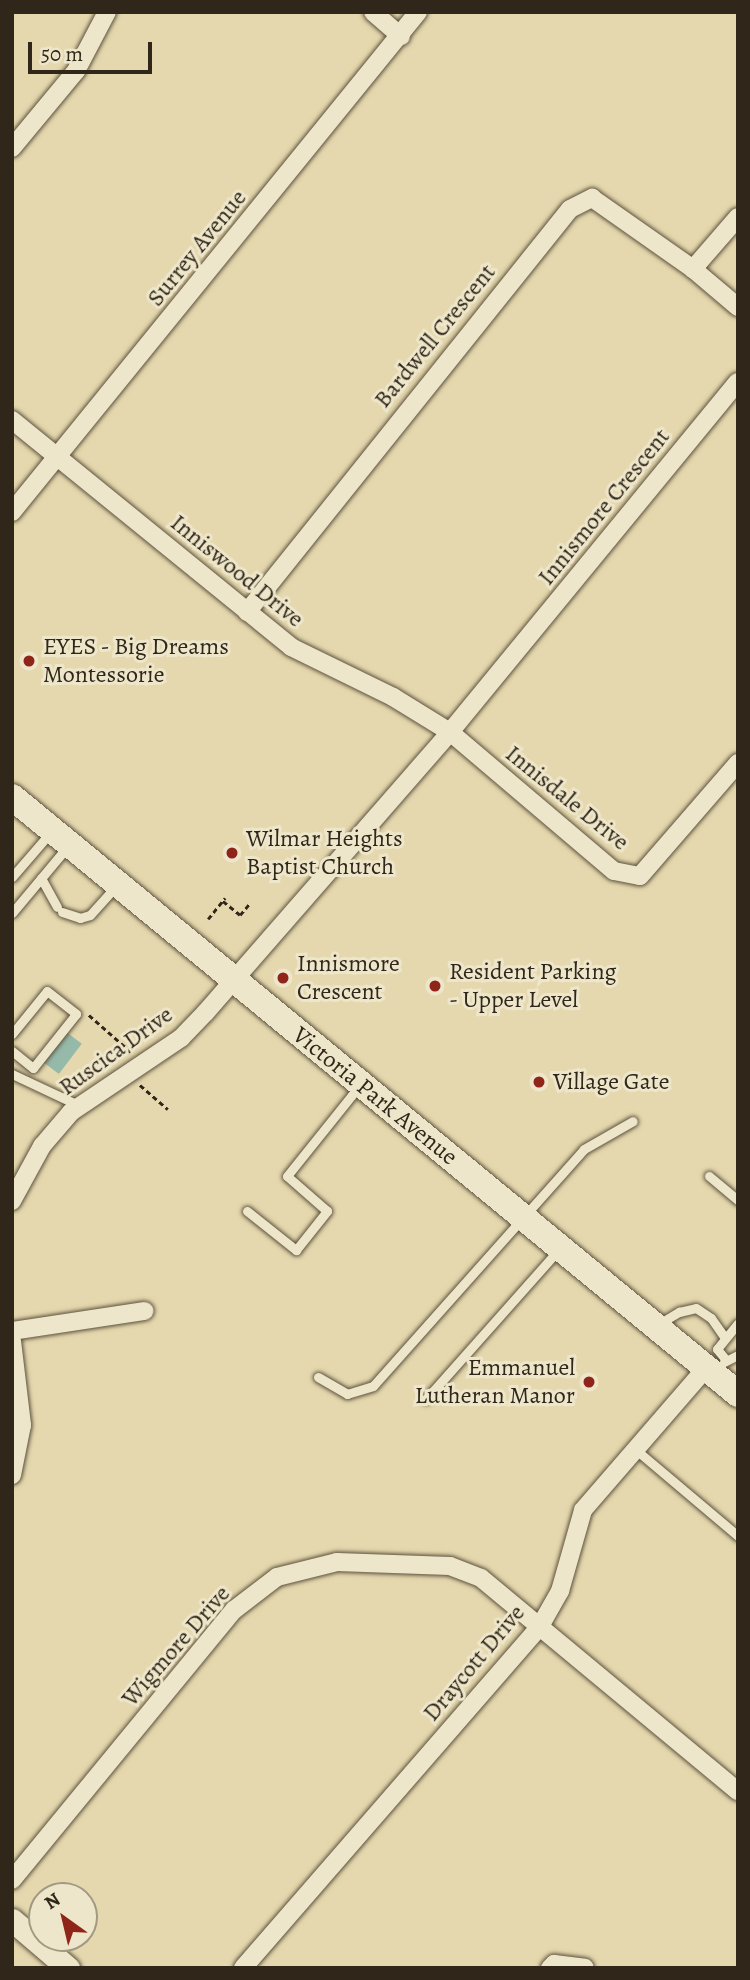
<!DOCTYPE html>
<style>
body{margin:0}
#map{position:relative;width:750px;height:1980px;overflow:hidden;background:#e5d8ae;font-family:Alegreya,serif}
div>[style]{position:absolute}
.water>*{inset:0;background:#96baaa;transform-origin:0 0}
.path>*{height:2.5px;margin-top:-1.25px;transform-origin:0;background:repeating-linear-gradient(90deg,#302619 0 5px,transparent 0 8.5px)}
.roads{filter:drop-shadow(0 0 2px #5d523e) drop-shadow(0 0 2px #5d523e)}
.service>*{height:9px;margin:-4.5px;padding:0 4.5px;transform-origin:4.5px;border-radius:4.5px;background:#eee6ca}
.minor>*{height:18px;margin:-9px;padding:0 9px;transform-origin:9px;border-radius:9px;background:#eee6ca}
.tertiary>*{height:23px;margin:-11.5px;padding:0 11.5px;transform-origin:11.5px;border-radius:11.5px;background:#eee6ca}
.secondary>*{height:26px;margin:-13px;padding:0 13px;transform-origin:13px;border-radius:13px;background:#eee6ca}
.dots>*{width:19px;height:19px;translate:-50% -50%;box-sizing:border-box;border:4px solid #eee6ca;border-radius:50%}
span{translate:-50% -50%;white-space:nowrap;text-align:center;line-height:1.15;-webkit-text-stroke:6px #eee6ca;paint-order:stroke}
.street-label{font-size:24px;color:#302619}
.poi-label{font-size:24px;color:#302619}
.left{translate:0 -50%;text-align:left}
.right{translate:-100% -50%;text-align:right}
.frame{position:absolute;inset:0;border:14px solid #302619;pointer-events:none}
.north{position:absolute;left:28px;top:1882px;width:70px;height:70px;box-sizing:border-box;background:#eee6ca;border:2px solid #a29983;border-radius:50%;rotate:326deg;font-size:19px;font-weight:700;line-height:28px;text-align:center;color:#302619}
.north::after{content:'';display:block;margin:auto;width:24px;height:32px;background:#8f2418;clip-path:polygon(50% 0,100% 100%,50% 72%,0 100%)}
.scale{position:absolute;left:28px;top:42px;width:124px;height:32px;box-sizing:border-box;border:4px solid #302619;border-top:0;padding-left:9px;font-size:21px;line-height:24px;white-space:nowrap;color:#302619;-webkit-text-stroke:5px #eee6ca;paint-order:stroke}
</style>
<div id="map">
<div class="water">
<i style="left:61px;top:1028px;width:26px;height:38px;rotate:37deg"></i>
</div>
<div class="path">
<i style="left:223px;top:901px;width:22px;rotate:39deg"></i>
<i style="left:240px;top:915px;width:16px;rotate:-50deg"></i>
<i style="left:208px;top:919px;width:27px;rotate:-51deg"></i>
<i style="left:89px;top:1015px;width:56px;rotate:41.4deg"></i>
<i style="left:140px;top:1085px;width:37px;rotate:41deg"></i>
</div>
<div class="roads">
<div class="service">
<i style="left:12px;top:877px;width:58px;rotate:-49.2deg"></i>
<i style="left:41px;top:878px;width:33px;rotate:61deg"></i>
<i style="left:62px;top:912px;width:19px;rotate:18deg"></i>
<i style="left:80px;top:918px;width:10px;rotate:-17deg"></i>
<i style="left:90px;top:915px;width:39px;rotate:-48deg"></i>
<i style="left:12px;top:913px;width:87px;rotate:-50.1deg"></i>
<i style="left:12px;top:1034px;width:55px;rotate:-50.9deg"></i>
<i style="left:47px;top:991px;width:37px;rotate:38deg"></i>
<i style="left:76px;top:1014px;width:69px;rotate:128.5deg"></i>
<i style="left:33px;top:1068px;width:27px;rotate:-141deg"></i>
<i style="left:12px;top:1074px;width:75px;rotate:25.2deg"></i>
<i style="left:709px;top:1176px;width:38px;rotate:40deg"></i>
<i style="left:247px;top:1211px;width:63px;rotate:38.5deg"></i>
<i style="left:296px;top:1250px;width:50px;rotate:-51.5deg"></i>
<i style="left:327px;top:1211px;width:53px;rotate:-138.8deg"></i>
<i style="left:287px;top:1176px;width:117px;rotate:-51.3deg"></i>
<i style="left:657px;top:1325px;width:26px;rotate:-31deg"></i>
<i style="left:679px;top:1312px;width:17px;rotate:-13deg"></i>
<i style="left:696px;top:1308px;width:18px;rotate:34deg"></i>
<i style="left:711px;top:1318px;width:24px;rotate:55deg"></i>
<i style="left:726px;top:1360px;width:14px;rotate:-129deg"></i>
<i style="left:717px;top:1349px;width:33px;rotate:-51deg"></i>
<i style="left:724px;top:1362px;width:16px;rotate:-27deg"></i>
<i style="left:318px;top:1377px;width:34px;rotate:30deg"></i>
<i style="left:347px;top:1394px;width:27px;rotate:-17deg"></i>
<i style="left:373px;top:1386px;width:317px;rotate:-48.3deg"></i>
<i style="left:584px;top:1149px;width:56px;rotate:-29.7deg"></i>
<i style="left:426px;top:1399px;width:200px;rotate:-48.4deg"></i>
<i style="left:635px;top:1449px;width:135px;rotate:40.2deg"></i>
</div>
<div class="minor">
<i style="left:373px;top:12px;width:37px;rotate:41deg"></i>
<i style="left:12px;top:148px;width:100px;rotate:-50.3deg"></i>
<i style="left:76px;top:71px;width:67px;rotate:-62.3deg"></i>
<i style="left:738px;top:217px;width:69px;rotate:130.9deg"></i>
<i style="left:693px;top:269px;width:59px;rotate:40.2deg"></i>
<i style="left:12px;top:420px;width:360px;rotate:39.1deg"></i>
<i style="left:291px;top:647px;width:114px;rotate:26.1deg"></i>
<i style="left:393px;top:697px;width:67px;rotate:31.6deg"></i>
<i style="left:450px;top:732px;width:215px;rotate:40.3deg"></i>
<i style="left:614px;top:871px;width:26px;rotate:11deg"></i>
<i style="left:640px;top:876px;width:150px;rotate:-49.1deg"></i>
<i style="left:12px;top:512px;width:644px;rotate:-50.92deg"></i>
<i style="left:247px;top:612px;width:516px;rotate:-51.29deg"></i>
<i style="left:570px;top:209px;width:25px;rotate:-27deg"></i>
<i style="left:592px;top:198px;width:123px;rotate:35.1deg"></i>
<i style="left:12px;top:1201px;width:63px;rotate:-61.4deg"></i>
<i style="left:42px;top:1146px;width:45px;rotate:-49.5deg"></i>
<i style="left:71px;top:1112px;width:133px;rotate:-33.9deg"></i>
<i style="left:181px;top:1038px;width:36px;rotate:-46deg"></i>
<i style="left:206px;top:1012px;width:371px;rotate:-48.9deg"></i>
<i style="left:450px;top:732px;width:453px;rotate:-50.6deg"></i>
<i style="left:12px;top:1331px;width:134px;rotate:-8.6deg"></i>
<i style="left:12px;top:1341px;width:85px;rotate:83.2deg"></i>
<i style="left:22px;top:1425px;width:51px;rotate:101.3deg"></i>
<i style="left:12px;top:1880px;width:350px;rotate:-50.6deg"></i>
<i style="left:234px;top:1610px;width:54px;rotate:-37.5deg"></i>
<i style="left:277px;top:1577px;width:62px;rotate:-14deg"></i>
<i style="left:337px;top:1562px;width:113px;rotate:2deg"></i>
<i style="left:450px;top:1566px;width:33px;rotate:21deg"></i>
<i style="left:481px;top:1578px;width:334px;rotate:39.7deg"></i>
<i style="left:243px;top:1968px;width:451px;rotate:-49deg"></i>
<i style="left:539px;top:1628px;width:43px;rotate:-60.4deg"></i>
<i style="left:560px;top:1591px;width:84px;rotate:-74.1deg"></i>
<i style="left:583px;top:1510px;width:188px;rotate:-49.1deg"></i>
<i style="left:550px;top:1968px;width:6px;rotate:-45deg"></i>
<i style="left:554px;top:1964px;width:31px;rotate:7deg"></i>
</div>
<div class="tertiary">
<i style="left:12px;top:1920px;width:74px;rotate:40.6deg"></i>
</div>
<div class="secondary">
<i style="left:12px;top:797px;width:940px;rotate:39.43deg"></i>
</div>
</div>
<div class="dots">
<i style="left:29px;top:661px;background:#8f2418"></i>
<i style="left:232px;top:853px;background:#8f2418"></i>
<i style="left:283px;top:978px;background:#8f2418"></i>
<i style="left:435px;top:986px;background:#8f2418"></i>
<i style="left:539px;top:1082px;background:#8f2418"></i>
<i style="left:589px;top:1382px;background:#8f2418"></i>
</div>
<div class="street-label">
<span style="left:197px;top:248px;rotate:-51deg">Surrey Avenue</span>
<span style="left:435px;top:336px;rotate:-51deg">Bardwell Crescent</span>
<span style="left:604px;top:507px;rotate:-51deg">Innismore Crescent</span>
<span style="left:237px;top:571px;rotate:39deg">Inniswood Drive</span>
<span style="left:567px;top:798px;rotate:39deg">Innisdale Drive</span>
<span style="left:116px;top:1051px;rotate:-36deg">Ruscica Drive</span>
<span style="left:375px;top:1096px;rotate:39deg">Victoria Park Avenue</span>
<span style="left:176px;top:1646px;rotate:-49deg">Wigmore Drive</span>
<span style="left:474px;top:1663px;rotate:-50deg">Draycott Drive</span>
</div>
<div class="poi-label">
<span class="left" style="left:43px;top:661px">EYES - Big Dreams<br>Montessorie</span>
<span class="left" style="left:246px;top:853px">Wilmar Heights<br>Baptist Church</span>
<span class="left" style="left:297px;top:978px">Innismore<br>Crescent</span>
<span class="left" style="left:449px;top:986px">Resident Parking<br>- Upper Level</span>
<span class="left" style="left:553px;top:1082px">Village Gate</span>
<span class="right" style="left:575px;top:1382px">Emmanuel<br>Lutheran Manor</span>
</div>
<div class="frame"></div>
<div class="north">N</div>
<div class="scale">50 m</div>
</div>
